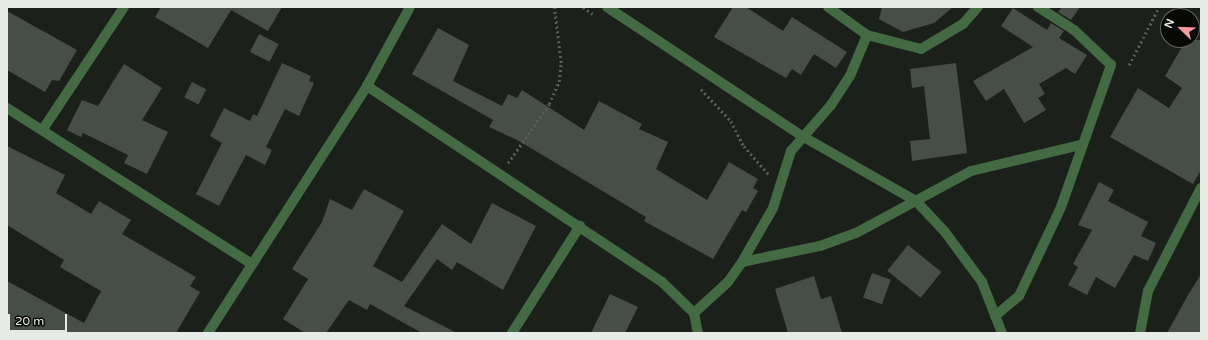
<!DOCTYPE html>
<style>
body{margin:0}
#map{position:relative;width:1208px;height:340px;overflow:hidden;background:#1c201b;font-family:"Varela Round",sans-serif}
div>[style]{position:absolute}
.building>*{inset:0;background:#474d47;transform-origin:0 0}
.path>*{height:2.5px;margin-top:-1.25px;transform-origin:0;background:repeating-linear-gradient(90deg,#5a5e5a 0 2px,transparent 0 5px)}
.street>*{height:10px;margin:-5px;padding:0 5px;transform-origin:5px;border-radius:5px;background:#436a43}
span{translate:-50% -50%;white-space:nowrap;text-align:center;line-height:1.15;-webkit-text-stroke:4px #080907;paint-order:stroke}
.frame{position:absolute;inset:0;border:8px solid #e7eae7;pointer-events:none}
.north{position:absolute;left:1160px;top:8px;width:40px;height:40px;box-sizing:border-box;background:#080907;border:1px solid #616361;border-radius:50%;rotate:293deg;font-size:11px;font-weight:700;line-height:16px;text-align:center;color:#e7eae7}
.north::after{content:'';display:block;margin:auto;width:14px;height:18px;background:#f49b9f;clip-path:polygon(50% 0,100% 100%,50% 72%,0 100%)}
.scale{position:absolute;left:8px;top:314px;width:59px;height:18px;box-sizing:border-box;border:2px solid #e7eae7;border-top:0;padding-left:5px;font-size:12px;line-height:14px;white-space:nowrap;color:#e7eae7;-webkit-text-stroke:3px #080907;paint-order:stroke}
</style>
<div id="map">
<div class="building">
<i style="clip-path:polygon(161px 7px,282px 7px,268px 31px,231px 10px,208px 48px,155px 17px)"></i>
<i style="clip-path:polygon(733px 7px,746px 7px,783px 31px,792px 17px,847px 52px,836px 68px,814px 54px,801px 75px,792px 69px,786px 78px,714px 37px)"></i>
<i style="clip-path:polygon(882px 7px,953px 7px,934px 23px,903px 32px,879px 19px)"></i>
<i style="clip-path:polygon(1062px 7px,1080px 7px,1071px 20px,1058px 12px)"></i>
<i style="clip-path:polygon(1013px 8px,1047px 30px,1051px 23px,1064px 31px,1059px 38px,1087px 55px,1075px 74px,1066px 68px,1039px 84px,1045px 94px,1038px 98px,1046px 110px,1024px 123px,1004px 89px,986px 101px,973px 81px,1033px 47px,1001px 26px)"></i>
<i style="clip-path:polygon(7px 11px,77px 50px,59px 81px,52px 80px,45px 92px,7px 70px)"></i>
<i style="clip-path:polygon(438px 28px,469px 45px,453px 81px,502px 106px,508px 94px,517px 98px,522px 90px,584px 130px,599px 101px,642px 124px,639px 129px,668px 142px,656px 169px,707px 200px,729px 162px,758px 179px,753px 188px,758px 191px,746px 212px,742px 210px,713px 259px,644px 221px,646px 217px,519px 141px,489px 127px,493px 120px,412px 74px)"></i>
<i style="left:259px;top:34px;width:22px;height:20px;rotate:27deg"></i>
<i style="clip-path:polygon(1186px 40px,1201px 40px,1201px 170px,1193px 184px,1110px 137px,1138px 88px,1169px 108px,1182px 88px,1165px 76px)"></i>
<i style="clip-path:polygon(282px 63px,311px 76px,309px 81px,314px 83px,299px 116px,285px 109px,266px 147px,272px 150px,265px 165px,246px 155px,219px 206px,196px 194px,222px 143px,210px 136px,224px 108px,250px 121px,253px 114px,257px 116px)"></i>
<i style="clip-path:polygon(956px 63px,967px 153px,912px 161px,910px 141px,930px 139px,924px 86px,912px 88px,910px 69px)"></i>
<i style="clip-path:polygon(124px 64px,162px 88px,142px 120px,168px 132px,147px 174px,124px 163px,128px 155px,83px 133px,81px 137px,67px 130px,82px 100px,98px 106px)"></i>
<i style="left:192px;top:82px;width:16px;height:17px;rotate:27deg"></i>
<i style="clip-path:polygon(7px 146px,65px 175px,56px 193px,91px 214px,99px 201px,131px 220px,122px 234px,196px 277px,190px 286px,200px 292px,176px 333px,7px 333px,7px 281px,84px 323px,101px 291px,60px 267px,64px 260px,7px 225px)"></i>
<i style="clip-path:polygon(1099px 182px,1114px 190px,1108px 201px,1148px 222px,1141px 236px,1156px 243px,1148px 261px,1134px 255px,1115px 288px,1096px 277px,1087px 295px,1068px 285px,1078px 267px,1073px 264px,1092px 230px,1078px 225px)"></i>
<i style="clip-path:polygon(364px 189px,404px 211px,373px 266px,402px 282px,442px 224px,471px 244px,492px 203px,536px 226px,503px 290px,457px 262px,452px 270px,437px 259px,404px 306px,457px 333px,422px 333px,370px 304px,367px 310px,349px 300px,326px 333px,305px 333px,283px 319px,308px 279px,292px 269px,322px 222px,330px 199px,352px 210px)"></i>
<i style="left:908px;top:245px;width:43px;height:33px;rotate:39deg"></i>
<i style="left:872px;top:273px;width:20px;height:26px;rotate:20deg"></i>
<i style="clip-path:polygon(1201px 274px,1201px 333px,1167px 333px,1188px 295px)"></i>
<i style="clip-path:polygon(814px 276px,821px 299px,831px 296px,842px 333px,788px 333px,775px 289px)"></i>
<i style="clip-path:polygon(610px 294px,638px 307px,625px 333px,591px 333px)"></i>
</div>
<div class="path">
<i style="left:583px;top:7px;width:12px;rotate:35deg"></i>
<i style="left:1129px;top:65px;width:65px;rotate:-62.7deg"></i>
<i style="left:701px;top:89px;width:44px;rotate:46.8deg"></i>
<i style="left:731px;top:121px;width:28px;rotate:63deg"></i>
<i style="left:744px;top:146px;width:38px;rotate:49deg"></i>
<i style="left:508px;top:163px;width:72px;rotate:-55.2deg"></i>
<i style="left:549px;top:104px;width:24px;rotate:-66deg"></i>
<i style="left:559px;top:82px;width:19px;rotate:-84deg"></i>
<i style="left:561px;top:63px;width:56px;rotate:-97.1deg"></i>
</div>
<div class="street">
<i style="left:607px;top:7px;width:234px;rotate:33.5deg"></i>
<i style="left:802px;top:136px;width:131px;rotate:29.7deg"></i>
<i style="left:916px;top:201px;width:42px;rotate:46.9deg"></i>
<i style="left:945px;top:232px;width:62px;rotate:53.5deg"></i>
<i style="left:982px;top:282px;width:55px;rotate:68.6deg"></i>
<i style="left:828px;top:7px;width:48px;rotate:35.7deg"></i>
<i style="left:867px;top:35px;width:56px;rotate:14.5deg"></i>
<i style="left:921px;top:49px;width:49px;rotate:-30.8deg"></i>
<i style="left:963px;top:24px;width:23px;rotate:-49deg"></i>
<i style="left:367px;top:86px;width:354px;rotate:33.6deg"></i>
<i style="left:662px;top:282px;width:45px;rotate:44.1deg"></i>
<i style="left:694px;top:313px;width:20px;rotate:79deg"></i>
<i style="left:7px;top:108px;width:290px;rotate:32.5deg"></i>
<i style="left:43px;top:129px;width:146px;rotate:-56.4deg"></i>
<i style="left:742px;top:262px;width:80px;rotate:-11.6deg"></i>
<i style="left:820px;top:246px;width:38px;rotate:-20deg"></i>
<i style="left:856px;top:233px;width:131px;rotate:-28.3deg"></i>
<i style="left:971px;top:171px;width:112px;rotate:-13.4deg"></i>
<i style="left:694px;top:313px;width:46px;rotate:-42.4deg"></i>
<i style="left:728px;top:282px;width:24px;rotate:-55deg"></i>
<i style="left:742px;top:262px;width:62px;rotate:-60.1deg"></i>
<i style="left:773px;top:208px;width:60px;rotate:-72.5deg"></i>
<i style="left:791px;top:151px;width:61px;rotate:-49deg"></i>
<i style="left:831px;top:105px;width:35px;rotate:-57deg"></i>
<i style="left:850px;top:76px;width:44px;rotate:-67.5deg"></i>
<i style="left:995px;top:316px;width:31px;rotate:-40deg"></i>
<i style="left:1019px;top:296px;width:98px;rotate:-64.7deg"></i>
<i style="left:1061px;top:207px;width:151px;rotate:-70.6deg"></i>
<i style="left:1111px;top:65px;width:51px;rotate:-136.6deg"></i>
<i style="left:1074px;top:30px;width:43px;rotate:-147.4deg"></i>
<i style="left:208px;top:333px;width:294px;rotate:-57.2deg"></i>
<i style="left:367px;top:86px;width:90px;rotate:-61.4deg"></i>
<i style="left:512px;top:333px;width:127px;rotate:-57.6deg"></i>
<i style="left:1140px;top:333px;width:43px;rotate:-79.2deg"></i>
<i style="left:1148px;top:291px;width:116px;rotate:-62.8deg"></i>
</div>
<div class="frame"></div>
<div class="north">N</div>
<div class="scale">20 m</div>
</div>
